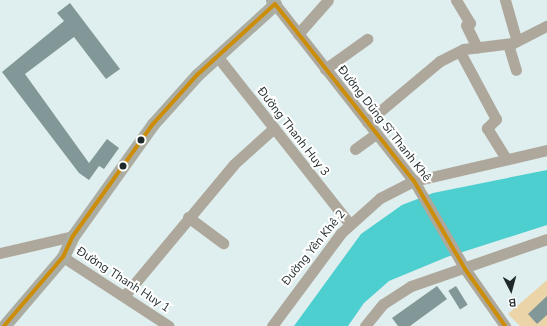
<!DOCTYPE html>
<meta charset="utf-8">
<style>
body{margin:0}
#map{position:relative;width:547px;height:326px;overflow:hidden;background:#dfeeee;font-family:"Nunito Sans",sans-serif}
div>[style]{position:absolute}
.green>*{inset:0;background:#ecd4a9}
.water>*{inset:0;background:#4dcecf}
.building>*{inset:0;background:#829898;transform-origin:0 0}
.minor>*{height:11px;margin:-5.5px;padding:0 5.5px;transform-origin:5.5px;border-radius:5.5px;background:#aea89c}
.major>*{height:13px;margin:-6.5px;padding:0 6.5px;transform-origin:6.5px;border-radius:6.5px;background:#acada2}
.bus-1>*{height:4px;margin:-2px;padding:0 2px;transform-origin:2px;border-radius:2px;background:#cc8d08}
.dots>*{width:11px;height:11px;translate:-50% -50%;box-sizing:border-box;border:2px solid #fff;border-radius:50%}
span{translate:-50% -50%;white-space:nowrap;text-align:center;line-height:1.15;-webkit-text-stroke:4px #fff;paint-order:stroke}
.street-label{font-size:12px;color:#1f2929}
.north{position:absolute;left:491px;top:270px;width:40px;height:40px;-webkit-text-stroke:3px #fff;paint-order:stroke;rotate:174deg;font-size:11px;font-weight:700;line-height:16px;text-align:center;color:#1f2929}
.north::after{content:'';display:block;margin:auto;width:14px;height:18px;background:#1f2929;clip-path:polygon(50% 0,100% 100%,50% 72%,0 100%)}
</style>
<div id="map">
<div class="green">
<i style="clip-path:polygon(547px 280px,547px 326px,520px 326px,508px 314px)"></i>
</div>
<div class="water">
<i style="clip-path:polygon(547px 170px,547px 225px,447px 257px,389px 281px,364px 303px,348px 326px,294px 326px,361px 234px,402px 205px,433px 193px)"></i>
</div>
<div class="building">
<i style="clip-path:polygon(70px 3px,120px 69px,106px 79px,74px 37px,25px 74px,89px 163px,107px 139px,119px 148px,104px 169px,99px 166px,89px 180px,79px 173px,2px 72px,64px 21px,57px 13px)"></i>
<i style="clip-path:polygon(437px 286px,447px 299px,410px 326px,398px 326px,392px 318px)"></i>
<i style="left:456px;top:286px;width:22px;height:9px;rotate:58deg"></i>
<i style="clip-path:polygon(547px 296px,547px 315px,537px 324px,528px 314px)"></i>
</div>
<div class="minor">
<i style="left:456px;top:0;width:27px;rotate:59deg"></i>
<i style="left:470px;top:23px;width:4px;rotate:153deg"></i>
<i style="left:466px;top:25px;width:25px;rotate:64deg"></i>
<i style="left:505px;top:0;width:40px;rotate:74deg"></i>
<i style="left:275px;top:4px;width:225px;rotate:51.9deg"></i>
<i style="left:414px;top:181px;width:102px;rotate:59.9deg"></i>
<i style="left:465px;top:269px;width:70px;rotate:54.9deg"></i>
<i style="left:298px;top:34px;width:45px;rotate:-48.6deg"></i>
<i style="left:508px;top:44px;width:27px;rotate:73deg"></i>
<i style="left:460px;top:52px;width:76px;rotate:61.8deg"></i>
<i style="left:496px;top:119px;width:13px;rotate:135deg"></i>
<i style="left:487px;top:128px;width:36px;rotate:58deg"></i>
<i style="left:217px;top:56px;width:213px;rotate:51.7deg"></i>
<i style="left:325px;top:69px;width:52px;rotate:-35.5deg"></i>
<i style="left:367px;top:122px;width:95px;rotate:-39.9deg"></i>
<i style="left:440px;top:61px;width:27px;rotate:-27deg"></i>
<i style="left:464px;top:49px;width:49px;rotate:-7deg"></i>
<i style="left:513px;top:43px;width:38px;rotate:-27deg"></i>
<i style="left:355px;top:149px;width:26px;rotate:-36deg"></i>
<i style="left:188px;top:217px;width:44px;rotate:36.6deg"></i>
<i style="left:0;top:253px;width:75px;rotate:-13.1deg"></i>
<i style="left:63px;top:257px;width:126px;rotate:33.1deg"></i>
<i style="left:125px;top:295px;width:170px;rotate:-50.2deg"></i>
<i style="left:234px;top:164px;width:54px;rotate:-42deg"></i>
<i style="left:272px;top:326px;width:116px;rotate:-53.4deg"></i>
<i style="left:341px;top:233px;width:52px;rotate:-41.9deg"></i>
<i style="left:380px;top:198px;width:38px;rotate:-27deg"></i>
<i style="left:414px;top:181px;width:137px;rotate:-13.1deg"></i>
<i style="left:365px;top:326px;width:28px;rotate:-51deg"></i>
<i style="left:383px;top:304px;width:33px;rotate:-33deg"></i>
<i style="left:411px;top:286px;width:144px;rotate:-19.1deg"></i>
</div>
<div class="major">
<i style="left:4px;top:326px;width:91px;rotate:-49.5deg"></i>
<i style="left:63px;top:257px;width:23px;rotate:-65deg"></i>
<i style="left:73px;top:236px;width:138px;rotate:-54.5deg"></i>
<i style="left:153px;top:124px;width:66px;rotate:-48.1deg"></i>
<i style="left:197px;top:75px;width:105px;rotate:-42.3deg"></i>
<i style="left:275px;top:4px;width:5px;rotate:-127deg"></i>
</div>
<div class="bus-1">
<i style="left:275px;top:4px;width:225px;rotate:51.9deg"></i>
<i style="left:414px;top:181px;width:102px;rotate:59.9deg"></i>
<i style="left:465px;top:269px;width:70px;rotate:54.9deg"></i>
<i style="left:4px;top:326px;width:91px;rotate:-49.5deg"></i>
<i style="left:63px;top:257px;width:23px;rotate:-65deg"></i>
<i style="left:73px;top:236px;width:138px;rotate:-54.5deg"></i>
<i style="left:153px;top:124px;width:66px;rotate:-48.1deg"></i>
<i style="left:197px;top:75px;width:105px;rotate:-42.3deg"></i>
</div>
<div class="dots">
<i style="left:141px;top:140px;background:#1f2929"></i>
<i style="left:123px;top:166px;background:#1f2929"></i>
</div>
<div class="street-label">
<span style="left:384px;top:124px;rotate:52deg">Đường Dũng Sĩ Thanh Khê</span>
<span style="left:293px;top:132px;rotate:52deg">Đường Thanh Huy 3</span>
<span style="left:314px;top:248px;rotate:-51deg">Đường Yên Khê 2</span>
<span style="left:123px;top:280px;rotate:33deg">Đường Thanh Huy 1</span>
</div>
<div class="north">B</div>
</div>
